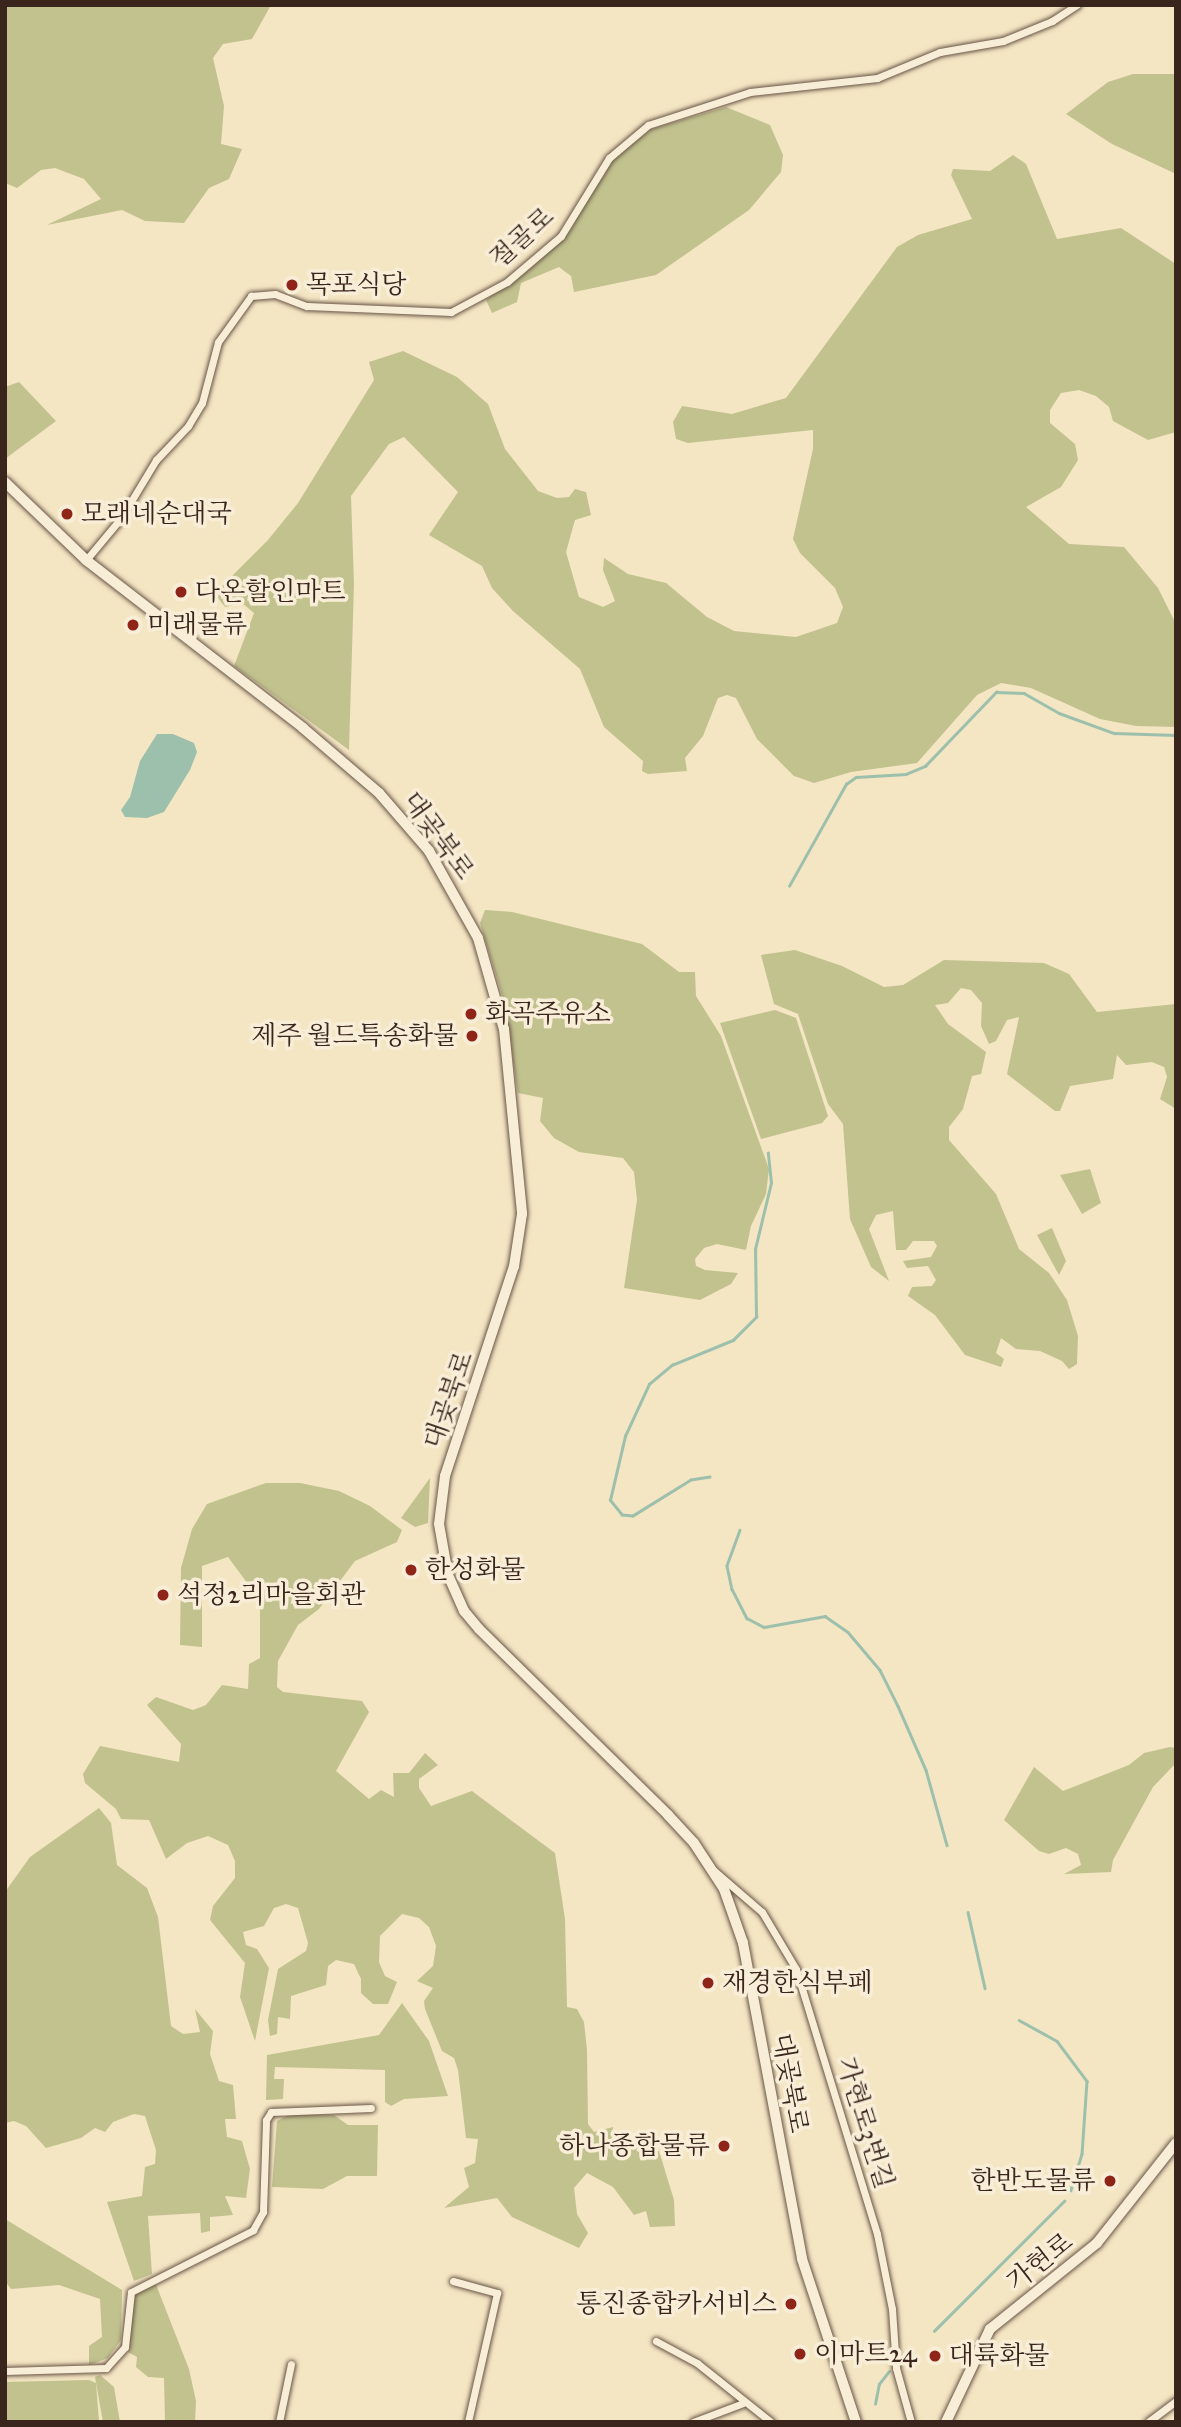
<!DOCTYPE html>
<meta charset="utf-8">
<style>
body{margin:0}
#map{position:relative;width:1181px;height:2427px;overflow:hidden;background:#f4e5c3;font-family:"IM FELL Great Primer","Noto Serif KR",serif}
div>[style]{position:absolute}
.green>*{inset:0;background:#c2c28f}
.water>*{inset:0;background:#9dc0ad}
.stream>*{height:2.5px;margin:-1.25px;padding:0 1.25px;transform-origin:1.25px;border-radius:1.25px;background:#9dc0ad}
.roads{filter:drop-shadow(0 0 2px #685546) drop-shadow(0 0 2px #685546)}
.street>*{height:7px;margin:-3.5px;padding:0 3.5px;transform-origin:3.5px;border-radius:3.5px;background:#f8eed8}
.secondary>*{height:10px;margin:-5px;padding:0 5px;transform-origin:5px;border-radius:5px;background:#f8eed8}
.dots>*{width:19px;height:19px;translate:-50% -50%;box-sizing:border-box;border:4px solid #f8eed8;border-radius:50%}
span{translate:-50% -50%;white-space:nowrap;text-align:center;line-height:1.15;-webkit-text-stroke:7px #f8eed8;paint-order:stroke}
.street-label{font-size:26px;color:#3a251d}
.poi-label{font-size:26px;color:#3a251d}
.left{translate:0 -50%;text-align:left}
.right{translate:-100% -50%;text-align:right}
.frame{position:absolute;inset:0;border:7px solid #3a251d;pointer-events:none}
</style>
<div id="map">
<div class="green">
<i style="clip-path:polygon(5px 5px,271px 5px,252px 39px,223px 44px,213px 58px,224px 106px,221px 144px,242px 149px,229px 179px,209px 188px,184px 223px,145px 221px,122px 210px,47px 225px,101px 199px,84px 179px,55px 168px,41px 170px,17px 188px,5px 183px)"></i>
<i style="clip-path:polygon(1133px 74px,1176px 74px,1176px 174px,1112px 144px,1066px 114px,1108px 82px)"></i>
<i style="clip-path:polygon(726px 107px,770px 125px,783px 155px,781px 172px,749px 210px,656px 275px,574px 292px,571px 276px,559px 267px,521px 283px,517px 302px,492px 313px,486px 300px,566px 235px,615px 157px,652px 129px)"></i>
<i style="clip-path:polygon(1013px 155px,1026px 164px,1057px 239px,1121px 228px,1176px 264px,1176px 432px,1148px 440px,1113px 421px,1109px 407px,1096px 396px,1079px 390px,1061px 393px,1050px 410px,1050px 423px,1075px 444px,1078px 460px,1061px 487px,1026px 507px,1069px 544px,1124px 547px,1158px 588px,1176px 624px,1176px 727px,1136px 726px,1100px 719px,1031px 688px,1001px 683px,977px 695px,917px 763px,851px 772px,814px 783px,794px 776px,757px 739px,736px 698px,727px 695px,718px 698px,703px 736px,685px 758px,687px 771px,648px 774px,642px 771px,643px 761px,604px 727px,580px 669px,513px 611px,492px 588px,482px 566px,429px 535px,458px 492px,404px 437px,389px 444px,351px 496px,354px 584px,349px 750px,234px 666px,254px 613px,242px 603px,225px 607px,218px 598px,219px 589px,268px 540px,298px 503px,374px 380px,369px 362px,403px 351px,457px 377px,488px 404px,505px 449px,538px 491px,557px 498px,569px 497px,575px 489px,586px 492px,591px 515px,575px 520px,566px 552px,579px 597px,603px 607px,615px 601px,603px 570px,604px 558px,628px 574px,666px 583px,707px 617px,734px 631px,796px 637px,837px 623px,843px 607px,835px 588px,800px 553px,793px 539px,813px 449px,813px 430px,688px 443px,676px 439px,673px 422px,682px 406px,732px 414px,786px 398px,897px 247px,918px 235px,972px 219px,951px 175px,953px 169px,990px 171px)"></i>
<i style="clip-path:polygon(19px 382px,56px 421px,5px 459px,5px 387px)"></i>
<i style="clip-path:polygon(485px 910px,512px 912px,642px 944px,679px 972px,695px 972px,696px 996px,721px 1036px,769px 1169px,766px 1194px,751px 1226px,746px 1250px,717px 1244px,704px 1248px,695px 1259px,696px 1266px,705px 1270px,738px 1273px,731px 1284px,700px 1300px,624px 1288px,637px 1200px,634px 1172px,623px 1158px,579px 1152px,554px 1138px,540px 1121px,543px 1098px,518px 1093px,504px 1001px,480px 923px)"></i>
<i style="clip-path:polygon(795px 950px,842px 966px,884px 987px,903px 985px,944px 960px,1044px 963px,1069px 974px,1097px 1012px,1176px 1004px,1176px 1109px,1160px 1099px,1167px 1077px,1164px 1067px,1152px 1062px,1126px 1065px,1117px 1055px,1113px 1079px,1070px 1086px,1060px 1111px,1055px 1111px,1007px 1074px,1019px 1017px,1007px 1020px,996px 1041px,989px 1044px,981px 1026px,982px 1003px,971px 990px,961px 988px,948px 1003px,935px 1005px,948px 1024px,986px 1052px,981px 1074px,972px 1076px,963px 1109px,949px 1127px,949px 1140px,996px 1194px,1019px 1249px,1049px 1273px,1067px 1300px,1078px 1336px,1077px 1364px,1069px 1369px,1062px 1361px,1040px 1351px,1016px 1349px,1001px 1338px,996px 1353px,1004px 1359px,1001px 1367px,965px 1355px,935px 1315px,908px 1296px,912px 1287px,932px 1286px,936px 1280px,928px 1266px,907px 1268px,903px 1261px,931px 1257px,937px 1246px,934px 1241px,913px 1241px,906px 1250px,896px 1250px,893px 1211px,876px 1215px,869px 1229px,889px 1281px,871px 1267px,850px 1219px,843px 1124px,828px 1104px,798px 1014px,774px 1004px,761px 955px)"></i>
<i style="clip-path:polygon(775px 1010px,796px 1018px,828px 1116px,822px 1123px,761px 1139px,720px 1023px)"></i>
<i style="clip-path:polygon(1090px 1169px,1101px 1203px,1082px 1214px,1060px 1175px)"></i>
<i style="clip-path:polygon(1052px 1228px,1066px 1261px,1059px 1275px,1037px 1235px)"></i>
<i style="clip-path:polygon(430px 1478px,428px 1523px,415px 1527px,401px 1518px)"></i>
<i style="clip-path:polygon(266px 1483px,300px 1483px,339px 1491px,370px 1506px,402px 1530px,397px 1542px,355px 1561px,319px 1609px,298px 1625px,278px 1661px,277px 1687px,283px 1692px,362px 1701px,369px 1712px,336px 1771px,369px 1799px,381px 1790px,394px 1797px,393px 1773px,409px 1773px,425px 1753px,438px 1765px,419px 1779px,419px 1788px,431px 1806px,472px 1791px,555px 1853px,565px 1919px,567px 2007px,577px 2009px,584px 2022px,587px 2050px,588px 2124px,594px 2132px,613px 2127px,611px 2145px,659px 2151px,674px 2200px,675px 2226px,650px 2227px,646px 2211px,634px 2215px,613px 2187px,587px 2173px,574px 2188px,577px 2214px,588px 2233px,579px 2248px,512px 2217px,497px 2198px,444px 2208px,469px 2187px,464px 2168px,475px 2163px,478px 2139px,466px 2138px,458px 2070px,454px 2058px,442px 2051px,425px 2009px,424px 2001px,433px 1988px,417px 1981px,433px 1966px,436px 1946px,429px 1927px,419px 1918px,402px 1914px,380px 1936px,379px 1962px,385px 1976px,397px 1982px,388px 2004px,373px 2004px,361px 1993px,361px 1979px,354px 1964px,336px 1960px,328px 1966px,326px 1985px,291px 1996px,290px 2019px,278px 2017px,277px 2034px,270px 2036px,268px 2020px,278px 1969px,306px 1951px,308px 1943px,298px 1908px,286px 1904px,274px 1908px,264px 1926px,243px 1932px,246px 1945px,257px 1949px,269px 1968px,255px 2041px,240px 1997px,245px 1963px,210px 1920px,213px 1906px,235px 1878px,235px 1861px,228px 1845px,208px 1836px,187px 1843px,166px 1859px,149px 1820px,121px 1819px,116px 1809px,85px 1783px,83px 1774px,100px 1746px,179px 1762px,181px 1744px,147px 1705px,156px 1697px,193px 1710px,206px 1705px,222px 1685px,248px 1689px,249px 1664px,260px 1658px,260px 1600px,228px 1557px,202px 1566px,202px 1647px,180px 1645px,181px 1568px,192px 1529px,207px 1504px)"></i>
<i style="clip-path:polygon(1170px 1747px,1176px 1748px,1176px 1763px,1153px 1787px,1113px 1860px,1111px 1872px,1064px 1874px,1081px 1865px,1078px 1854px,1066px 1848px,1049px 1854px,1039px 1851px,1004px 1820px,1034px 1767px,1063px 1791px,1129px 1765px,1144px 1753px)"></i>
<i style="clip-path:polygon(99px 1808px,111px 1823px,117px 1865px,147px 1888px,158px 1917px,171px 2026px,183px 2034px,200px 2032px,195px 2009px,213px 2031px,210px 2054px,219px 2081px,233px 2085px,236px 2119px,225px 2119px,227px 2137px,242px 2141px,250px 2169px,246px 2198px,225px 2196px,233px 2215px,210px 2217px,210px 2231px,201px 2233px,200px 2213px,148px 2216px,152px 2274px,134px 2281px,107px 2202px,142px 2196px,145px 2167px,155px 2164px,156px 2150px,145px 2116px,134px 2114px,113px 2122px,105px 2132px,95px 2128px,81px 2138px,46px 2148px,26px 2126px,14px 2121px,5px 2123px,5px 1892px,30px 1857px)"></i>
<i style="clip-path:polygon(402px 2003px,429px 2041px,448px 2096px,404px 2099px,391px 2106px,385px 2102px,385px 2070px,275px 2067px,274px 2079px,284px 2079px,283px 2099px,266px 2100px,267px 2055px,379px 2035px)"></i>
<i style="clip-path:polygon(334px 2115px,348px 2125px,378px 2125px,377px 2176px,347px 2176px,323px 2189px,272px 2187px,277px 2121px,289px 2115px)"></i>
<i style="clip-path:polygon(5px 2219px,122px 2290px,121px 2340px,108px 2358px,89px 2365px,89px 2346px,102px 2337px,100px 2299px,59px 2285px,11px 2289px,5px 2281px)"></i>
<i style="clip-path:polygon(155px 2282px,189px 2369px,196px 2401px,195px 2422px,165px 2422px,164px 2378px,148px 2377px,136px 2367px,137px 2357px,128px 2352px,133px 2293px)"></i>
<i style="clip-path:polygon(100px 2375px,114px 2387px,120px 2422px,103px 2422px,95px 2377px)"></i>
<i style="clip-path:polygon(89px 2380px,96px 2383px,99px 2422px,5px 2422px,5px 2382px)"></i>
</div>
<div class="water">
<i style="clip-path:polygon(157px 734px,173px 734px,194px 743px,197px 752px,190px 770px,164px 812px,147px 818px,125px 817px,121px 810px,130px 797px,140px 761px)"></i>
</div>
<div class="stream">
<i style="left:789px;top:886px;width:117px;rotate:-60.8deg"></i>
<i style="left:846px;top:784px;width:12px;rotate:-35deg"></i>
<i style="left:856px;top:777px;width:50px;rotate:-3.4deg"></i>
<i style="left:906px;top:774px;width:21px;rotate:-23deg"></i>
<i style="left:925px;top:766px;width:103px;rotate:-46.2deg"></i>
<i style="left:996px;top:692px;width:28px;rotate:2deg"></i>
<i style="left:1024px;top:693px;width:40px;rotate:29.7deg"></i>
<i style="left:1059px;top:713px;width:59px;rotate:20deg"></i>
<i style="left:1114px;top:733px;width:62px;rotate:1.8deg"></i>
<i style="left:710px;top:1477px;width:19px;rotate:171deg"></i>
<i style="left:691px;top:1480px;width:68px;rotate:148.2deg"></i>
<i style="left:633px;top:1516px;width:11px;rotate:-175deg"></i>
<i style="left:622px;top:1515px;width:19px;rotate:-129deg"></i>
<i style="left:610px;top:1500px;width:66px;rotate:-76.8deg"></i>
<i style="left:625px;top:1436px;width:57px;rotate:-65.2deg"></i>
<i style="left:649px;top:1384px;width:30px;rotate:-40deg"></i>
<i style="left:672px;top:1365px;width:66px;rotate:-22.3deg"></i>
<i style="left:733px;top:1340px;width:33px;rotate:-45deg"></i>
<i style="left:756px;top:1317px;width:68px;rotate:-90.8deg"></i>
<i style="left:755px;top:1249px;width:68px;rotate:-76.4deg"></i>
<i style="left:771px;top:1183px;width:30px;rotate:-96deg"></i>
<i style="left:740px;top:1530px;width:38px;rotate:110deg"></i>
<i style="left:727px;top:1566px;width:24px;rotate:78deg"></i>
<i style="left:732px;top:1589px;width:33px;rotate:63deg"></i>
<i style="left:747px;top:1618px;width:19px;rotate:28deg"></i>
<i style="left:764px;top:1627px;width:62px;rotate:-10.2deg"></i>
<i style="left:825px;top:1616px;width:28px;rotate:35deg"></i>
<i style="left:848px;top:1632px;width:50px;rotate:49.9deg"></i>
<i style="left:880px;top:1670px;width:40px;rotate:63.4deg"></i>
<i style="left:898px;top:1706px;width:70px;rotate:66.4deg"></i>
<i style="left:926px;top:1770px;width:78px;rotate:74.4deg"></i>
<i style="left:968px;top:1912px;width:78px;rotate:77.4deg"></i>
<i style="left:1019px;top:2020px;width:43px;rotate:28.9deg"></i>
<i style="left:1057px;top:2041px;width:50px;rotate:53.1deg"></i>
<i style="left:1087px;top:2081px;width:73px;rotate:93.9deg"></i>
<i style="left:1082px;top:2154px;width:38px;rotate:107deg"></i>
<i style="left:934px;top:2331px;width:184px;rotate:-45deg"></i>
<i style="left:875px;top:2404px;width:20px;rotate:-79deg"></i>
<i style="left:879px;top:2384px;width:16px;rotate:-52deg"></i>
</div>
<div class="roads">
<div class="street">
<i style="left:86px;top:560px;width:55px;rotate:-50.2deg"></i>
<i style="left:121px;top:518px;width:68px;rotate:-58.9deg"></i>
<i style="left:156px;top:460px;width:47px;rotate:-46.7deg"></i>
<i style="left:188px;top:426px;width:27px;rotate:-59deg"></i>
<i style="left:202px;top:403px;width:63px;rotate:-75.3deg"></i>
<i style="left:218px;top:342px;width:57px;rotate:-54.3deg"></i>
<i style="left:251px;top:296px;width:24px;rotate:-5deg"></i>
<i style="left:275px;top:294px;width:34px;rotate:21deg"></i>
<i style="left:307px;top:306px;width:144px;rotate:2.4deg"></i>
<i style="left:451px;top:312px;width:64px;rotate:-28.2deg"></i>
<i style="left:507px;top:282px;width:71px;rotate:-40.4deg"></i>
<i style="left:561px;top:236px;width:92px;rotate:-58.4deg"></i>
<i style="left:609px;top:158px;width:51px;rotate:-40.2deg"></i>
<i style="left:648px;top:125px;width:107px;rotate:-17.9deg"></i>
<i style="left:750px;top:92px;width:128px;rotate:-6.3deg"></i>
<i style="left:877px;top:78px;width:68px;rotate:-22.4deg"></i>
<i style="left:940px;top:52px;width:64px;rotate:-9.9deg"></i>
<i style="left:1003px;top:41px;width:53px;rotate:-22.2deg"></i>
<i style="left:1052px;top:21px;width:30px;rotate:-33deg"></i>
<i style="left:712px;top:1869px;width:66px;rotate:40.7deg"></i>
<i style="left:762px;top:1912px;width:66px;rotate:59.2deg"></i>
<i style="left:796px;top:1969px;width:277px;rotate:73deg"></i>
<i style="left:877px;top:2234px;width:76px;rotate:78.7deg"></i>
<i style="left:892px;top:2309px;width:59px;rotate:86.1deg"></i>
<i style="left:896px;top:2368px;width:56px;rotate:74.5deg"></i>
<i style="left:453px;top:2281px;width:46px;rotate:15.3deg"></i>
<i style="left:497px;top:2293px;width:132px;rotate:102.7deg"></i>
<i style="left:656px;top:2341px;width:47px;rotate:28.2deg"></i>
<i style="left:697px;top:2363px;width:95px;rotate:38.6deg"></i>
<i style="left:5px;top:2371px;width:101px;rotate:-1.7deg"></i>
<i style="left:106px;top:2368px;width:28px;rotate:-48deg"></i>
<i style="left:125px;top:2347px;width:55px;rotate:-83.8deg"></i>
<i style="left:131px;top:2292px;width:137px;rotate:-26.9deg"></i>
<i style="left:253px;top:2230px;width:21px;rotate:-61deg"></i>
<i style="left:263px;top:2212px;width:92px;rotate:-88.1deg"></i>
<i style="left:266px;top:2120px;width:9px;rotate:-58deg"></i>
<i style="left:271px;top:2112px;width:100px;rotate:-2.3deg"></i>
<i style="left:279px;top:2422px;width:59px;rotate:-78.3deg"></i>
<i style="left:693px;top:2422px;width:53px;rotate:-20.8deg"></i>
<i style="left:1148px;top:2422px;width:35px;rotate:-37deg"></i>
</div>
<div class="secondary">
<i style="left:5px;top:482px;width:112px;rotate:43.9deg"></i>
<i style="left:86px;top:560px;width:274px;rotate:37.7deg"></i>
<i style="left:303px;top:728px;width:100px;rotate:40.5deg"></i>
<i style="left:379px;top:793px;width:77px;rotate:49.2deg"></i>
<i style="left:429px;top:851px;width:100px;rotate:60.6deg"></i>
<i style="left:478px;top:938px;width:95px;rotate:74.1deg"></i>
<i style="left:504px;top:1029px;width:186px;rotate:84.4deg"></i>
<i style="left:522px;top:1214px;width:53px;rotate:98.7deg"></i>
<i style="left:514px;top:1266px;width:221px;rotate:108.2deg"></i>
<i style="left:445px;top:1476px;width:48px;rotate:97.1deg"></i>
<i style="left:439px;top:1524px;width:52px;rotate:80deg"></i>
<i style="left:448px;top:1575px;width:39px;rotate:66deg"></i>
<i style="left:464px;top:1611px;width:23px;rotate:50deg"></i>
<i style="left:479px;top:1629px;width:265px;rotate:44.5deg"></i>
<i style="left:668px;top:1815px;width:38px;rotate:47deg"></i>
<i style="left:694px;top:1843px;width:55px;rotate:56.9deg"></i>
<i style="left:724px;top:1889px;width:57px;rotate:70.6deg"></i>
<i style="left:743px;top:1943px;width:321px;rotate:79.4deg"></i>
<i style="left:802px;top:2259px;width:172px;rotate:71.7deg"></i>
<i style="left:946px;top:2422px;width:103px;rotate:-64.7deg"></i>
<i style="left:990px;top:2329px;width:137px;rotate:-38.8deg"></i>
<i style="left:1097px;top:2243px;width:127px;rotate:-51.7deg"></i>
</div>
</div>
<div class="dots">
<i style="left:292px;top:285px;background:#8f2418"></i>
<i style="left:67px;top:514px;background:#8f2418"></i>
<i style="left:181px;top:592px;background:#8f2418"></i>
<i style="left:133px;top:625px;background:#8f2418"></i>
<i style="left:471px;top:1014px;background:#8f2418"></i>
<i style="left:472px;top:1036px;background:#8f2418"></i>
<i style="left:411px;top:1570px;background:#8f2418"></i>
<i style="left:163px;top:1595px;background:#8f2418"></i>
<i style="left:708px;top:1983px;background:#8f2418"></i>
<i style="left:724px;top:2146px;background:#8f2418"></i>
<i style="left:1110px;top:2181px;background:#8f2418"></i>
<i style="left:791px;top:2304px;background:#8f2418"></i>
<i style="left:800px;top:2354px;background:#8f2418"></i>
<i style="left:935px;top:2356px;background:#8f2418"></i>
</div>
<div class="street-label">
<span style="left:522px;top:238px;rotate:-42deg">절골로</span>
<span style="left:438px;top:836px;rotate:54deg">대곶북로</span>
<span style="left:449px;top:1400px;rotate:-71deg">대곶북로</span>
<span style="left:790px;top:2083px;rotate:80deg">대곶북로</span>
<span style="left:865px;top:2123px;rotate:73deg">가현로3번길</span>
<span style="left:1040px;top:2262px;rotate:-38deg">가현로</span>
</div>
<div class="poi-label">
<span class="left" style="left:306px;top:285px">목포식당</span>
<span class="left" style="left:81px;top:514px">모래네순대국</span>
<span class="left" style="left:195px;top:592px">다온할인마트</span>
<span class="left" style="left:147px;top:625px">미래물류</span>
<span class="left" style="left:485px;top:1014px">화곡주유소</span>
<span class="right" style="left:458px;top:1036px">제주 월드특송화물</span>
<span class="left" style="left:425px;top:1570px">한성화물</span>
<span class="left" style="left:177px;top:1595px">석정2리마을회관</span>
<span class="left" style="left:722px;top:1983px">재경한식부페</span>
<span class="right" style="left:710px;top:2146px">하나종합물류</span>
<span class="right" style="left:1096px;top:2181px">한반도물류</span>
<span class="right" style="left:777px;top:2304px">통진종합카서비스</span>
<span class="left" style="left:814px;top:2354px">이마트24</span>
<span class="left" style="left:949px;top:2356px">대륙화물</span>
</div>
<div class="frame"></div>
</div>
